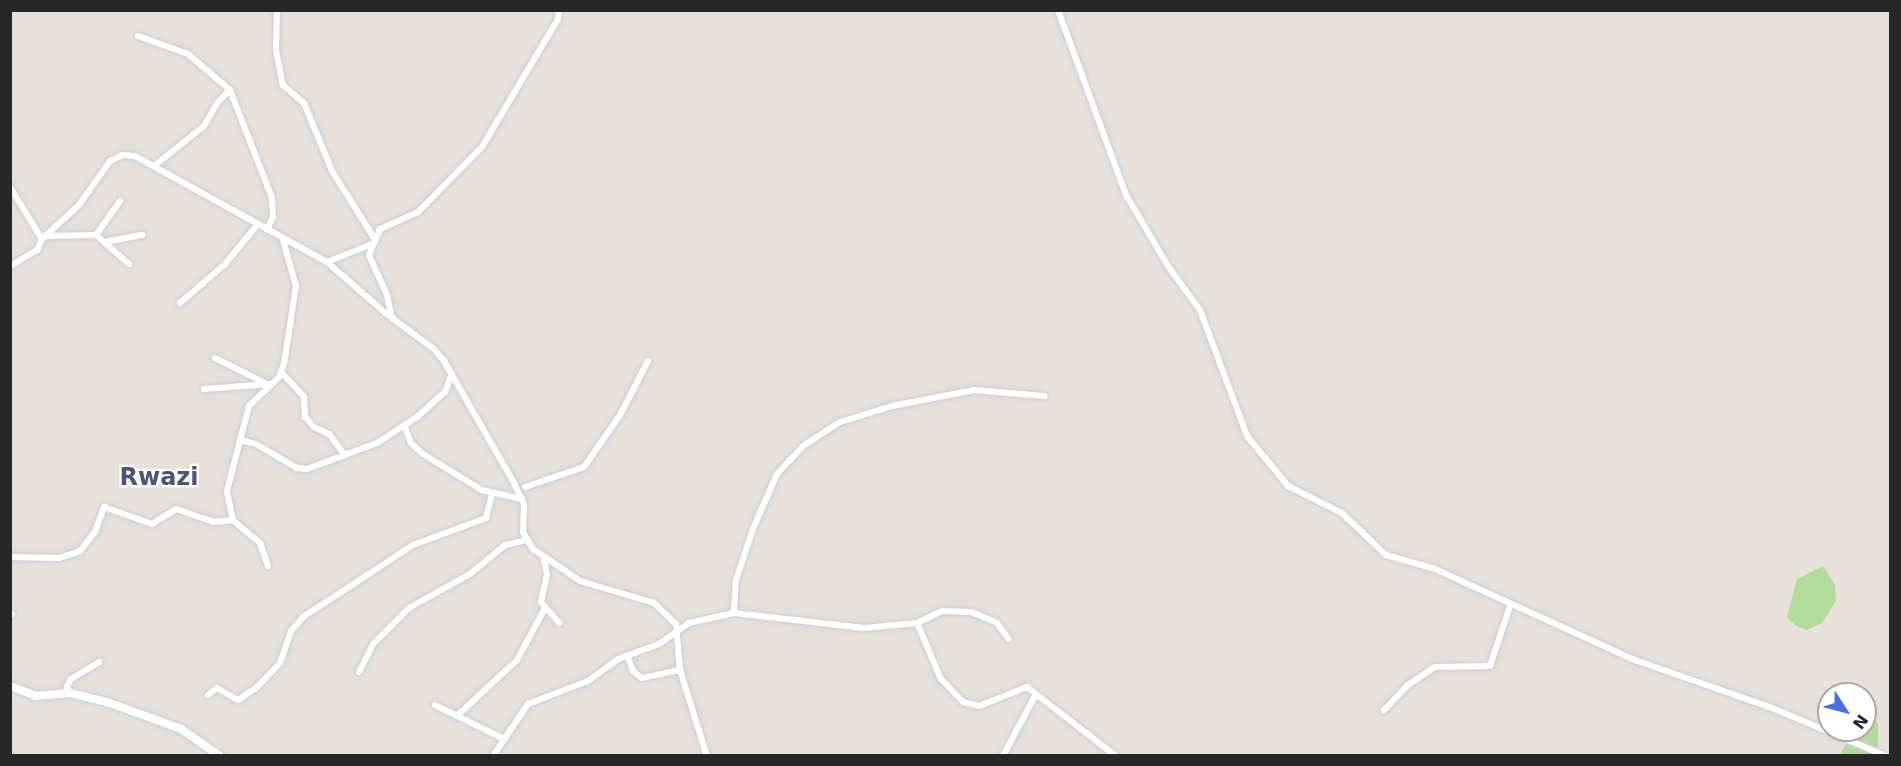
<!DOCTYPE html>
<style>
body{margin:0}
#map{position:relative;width:1901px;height:766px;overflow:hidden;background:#e8e1d9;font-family:"DejaVu Sans",sans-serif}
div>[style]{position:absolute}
.green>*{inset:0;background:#b4da9b}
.roads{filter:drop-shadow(0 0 2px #ccd0da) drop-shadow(0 0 2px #ccd0da)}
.minor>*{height:6px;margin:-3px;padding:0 3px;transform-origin:3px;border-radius:3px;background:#fff}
.tertiary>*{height:8px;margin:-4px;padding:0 4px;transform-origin:4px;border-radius:4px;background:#fff}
span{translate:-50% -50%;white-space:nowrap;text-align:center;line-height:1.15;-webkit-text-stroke:4.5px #fff;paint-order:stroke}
.quarter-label{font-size:24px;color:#4c5572;font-weight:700}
.frame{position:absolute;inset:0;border:12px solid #272727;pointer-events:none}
.north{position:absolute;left:1817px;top:682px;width:60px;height:60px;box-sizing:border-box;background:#fff;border:2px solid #a9a9a9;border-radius:50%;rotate:126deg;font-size:16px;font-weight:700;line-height:24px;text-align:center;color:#272727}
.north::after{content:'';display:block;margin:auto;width:21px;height:27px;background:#486fe6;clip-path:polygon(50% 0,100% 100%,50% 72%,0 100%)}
</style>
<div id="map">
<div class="green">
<i style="clip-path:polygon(1823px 566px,1835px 585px,1836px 601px,1822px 623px,1807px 630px,1796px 626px,1787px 617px,1797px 579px)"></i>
<i style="clip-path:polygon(1872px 712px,1878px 725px,1878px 755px,1839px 756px,1854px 730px,1865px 730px,1865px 716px)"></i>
</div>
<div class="roads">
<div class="minor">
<i style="left:277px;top:10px;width:40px;rotate:91.4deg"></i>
<i style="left:276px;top:50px;width:36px;rotate:79deg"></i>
<i style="left:283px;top:85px;width:28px;rotate:41deg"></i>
<i style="left:304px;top:103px;width:74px;rotate:67.6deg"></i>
<i style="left:332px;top:171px;width:79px;rotate:57.9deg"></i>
<i style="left:559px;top:10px;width:9px;rotate:96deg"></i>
<i style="left:558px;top:19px;width:149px;rotate:120.7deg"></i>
<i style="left:482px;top:147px;width:91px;rotate:134.6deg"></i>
<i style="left:418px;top:212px;width:42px;rotate:155.9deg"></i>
<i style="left:380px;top:229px;width:28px;rotate:113deg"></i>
<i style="left:369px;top:255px;width:44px;rotate:65.8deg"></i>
<i style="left:387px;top:295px;width:24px;rotate:78deg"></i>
<i style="left:392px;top:318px;width:52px;rotate:36.4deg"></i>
<i style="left:434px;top:349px;width:16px;rotate:50deg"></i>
<i style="left:444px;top:361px;width:138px;rotate:60.1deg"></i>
<i style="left:513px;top:481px;width:26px;rotate:65deg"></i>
<i style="left:524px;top:505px;width:27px;rotate:92deg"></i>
<i style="left:523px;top:532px;width:20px;rotate:60deg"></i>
<i style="left:533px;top:549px;width:57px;rotate:34.2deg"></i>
<i style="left:580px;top:581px;width:77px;rotate:16.6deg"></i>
<i style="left:654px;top:603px;width:30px;rotate:44deg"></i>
<i style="left:676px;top:624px;width:46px;rotate:85deg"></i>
<i style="left:680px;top:670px;width:90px;rotate:72.6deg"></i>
<i style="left:1058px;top:10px;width:197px;rotate:69.8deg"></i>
<i style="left:1126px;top:195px;width:82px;rotate:59.4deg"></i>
<i style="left:1168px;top:266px;width:54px;rotate:54deg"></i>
<i style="left:1200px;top:310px;width:134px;rotate:69.5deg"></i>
<i style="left:1247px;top:436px;width:65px;rotate:50.6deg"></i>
<i style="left:1288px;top:486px;width:60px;rotate:26.6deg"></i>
<i style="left:1342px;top:513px;width:61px;rotate:43.7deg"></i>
<i style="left:1386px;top:555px;width:51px;rotate:15.9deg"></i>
<i style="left:1435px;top:569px;width:220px;rotate:24.5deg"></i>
<i style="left:1635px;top:660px;width:145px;rotate:19.3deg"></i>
<i style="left:1772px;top:708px;width:124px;rotate:22.8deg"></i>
<i style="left:138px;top:36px;width:53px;rotate:19.8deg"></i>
<i style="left:188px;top:54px;width:55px;rotate:40.6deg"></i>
<i style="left:230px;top:90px;width:116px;rotate:68.7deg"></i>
<i style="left:272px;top:198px;width:19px;rotate:87deg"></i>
<i style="left:273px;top:217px;width:14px;rotate:115deg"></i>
<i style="left:154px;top:166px;width:64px;rotate:-38.7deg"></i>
<i style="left:204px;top:126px;width:28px;rotate:-60deg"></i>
<i style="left:218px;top:102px;width:17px;rotate:-45deg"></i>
<i style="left:10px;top:187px;width:61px;rotate:58.4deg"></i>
<i style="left:42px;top:239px;width:12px;rotate:114deg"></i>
<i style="left:37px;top:250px;width:31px;rotate:149deg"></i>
<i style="left:96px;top:235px;width:42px;rotate:-54.8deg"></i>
<i style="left:44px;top:236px;width:52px;rotate:-1.1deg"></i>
<i style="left:96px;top:235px;width:44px;rotate:41.3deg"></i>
<i style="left:42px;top:239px;width:50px;rotate:-42.6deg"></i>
<i style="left:79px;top:205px;width:54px;rotate:-54.8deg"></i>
<i style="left:110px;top:161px;width:14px;rotate:-25deg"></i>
<i style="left:123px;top:155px;width:12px;rotate:5deg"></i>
<i style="left:135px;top:156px;width:219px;rotate:28.9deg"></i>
<i style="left:327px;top:262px;width:81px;rotate:41deg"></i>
<i style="left:105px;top:242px;width:38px;rotate:-11deg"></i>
<i style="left:327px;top:262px;width:48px;rotate:-21.8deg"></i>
<i style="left:180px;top:303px;width:60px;rotate:-40.9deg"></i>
<i style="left:225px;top:264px;width:52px;rotate:-50.5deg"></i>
<i style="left:215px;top:358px;width:54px;rotate:26.6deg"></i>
<i style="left:282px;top:373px;width:33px;rotate:47deg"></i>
<i style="left:304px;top:397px;width:20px;rotate:87deg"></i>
<i style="left:305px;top:417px;width:13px;rotate:48deg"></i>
<i style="left:314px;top:427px;width:17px;rotate:25deg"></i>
<i style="left:329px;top:434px;width:25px;rotate:53deg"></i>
<i style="left:204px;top:389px;width:66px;rotate:-4.3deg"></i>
<i style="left:404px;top:425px;width:19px;rotate:69deg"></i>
<i style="left:411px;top:443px;width:16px;rotate:43deg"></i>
<i style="left:423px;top:454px;width:69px;rotate:31.4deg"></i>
<i style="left:482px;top:490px;width:41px;rotate:12.7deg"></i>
<i style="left:240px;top:440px;width:16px;rotate:14deg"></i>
<i style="left:256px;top:444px;width:48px;rotate:30.3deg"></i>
<i style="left:297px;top:468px;width:10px;rotate:6deg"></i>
<i style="left:307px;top:469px;width:75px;rotate:-20.4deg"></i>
<i style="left:377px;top:443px;width:48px;rotate:-33deg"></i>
<i style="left:417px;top:417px;width:38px;rotate:-42deg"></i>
<i style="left:445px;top:392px;width:20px;rotate:-70deg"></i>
<i style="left:525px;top:487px;width:62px;rotate:-18.7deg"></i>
<i style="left:584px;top:467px;width:63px;rotate:-55.3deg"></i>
<i style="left:620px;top:415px;width:61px;rotate:-62.6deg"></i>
<i style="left:10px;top:557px;width:49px;rotate:1.2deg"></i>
<i style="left:59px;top:558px;width:22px;rotate:-18deg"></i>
<i style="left:80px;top:551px;width:24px;rotate:-52deg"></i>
<i style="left:95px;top:532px;width:27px;rotate:-70deg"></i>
<i style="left:104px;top:507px;width:51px;rotate:19.5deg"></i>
<i style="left:152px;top:524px;width:28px;rotate:-32deg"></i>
<i style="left:176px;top:509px;width:40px;rotate:18.9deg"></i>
<i style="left:214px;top:522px;width:19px;rotate:-6deg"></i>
<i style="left:544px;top:560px;width:14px;rotate:78deg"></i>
<i style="left:547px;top:574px;width:29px;rotate:102deg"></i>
<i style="left:541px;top:602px;width:28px;rotate:49deg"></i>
<i style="left:268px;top:566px;width:24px;rotate:-109deg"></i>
<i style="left:260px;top:543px;width:35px;rotate:-140deg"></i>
<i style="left:233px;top:520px;width:30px;rotate:-102deg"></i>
<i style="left:227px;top:491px;width:88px;rotate:-75.5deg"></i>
<i style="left:249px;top:406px;width:42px;rotate:-44deg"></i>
<i style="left:279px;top:377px;width:14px;rotate:-69deg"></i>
<i style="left:284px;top:364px;width:79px;rotate:-81.3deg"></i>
<i style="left:296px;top:286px;width:48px;rotate:-105.8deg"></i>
<i style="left:734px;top:613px;width:33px;rotate:-87deg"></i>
<i style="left:736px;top:580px;width:54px;rotate:-71.6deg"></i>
<i style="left:753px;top:529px;width:60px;rotate:-66.4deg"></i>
<i style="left:777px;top:474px;width:38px;rotate:-47deg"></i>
<i style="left:803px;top:446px;width:44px;rotate:-33deg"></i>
<i style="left:840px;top:422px;width:54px;rotate:-17.1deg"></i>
<i style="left:892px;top:406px;width:84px;rotate:-11deg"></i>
<i style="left:974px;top:390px;width:71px;rotate:4.8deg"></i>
<i style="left:10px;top:614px;width:2px"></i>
<i style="left:917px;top:623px;width:28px;rotate:-26deg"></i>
<i style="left:942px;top:611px;width:29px;rotate:2deg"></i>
<i style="left:971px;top:612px;width:27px;rotate:22deg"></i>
<i style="left:996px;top:622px;width:21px;rotate:53deg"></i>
<i style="left:627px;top:655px;width:17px;rotate:69deg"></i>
<i style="left:633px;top:671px;width:11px;rotate:38deg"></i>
<i style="left:642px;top:678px;width:39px;rotate:-12deg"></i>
<i style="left:359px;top:672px;width:31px;rotate:-63deg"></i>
<i style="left:373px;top:644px;width:51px;rotate:-45deg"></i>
<i style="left:409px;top:608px;width:70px;rotate:-29.1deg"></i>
<i style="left:470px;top:574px;width:45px;rotate:-39.6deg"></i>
<i style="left:505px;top:545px;width:23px;rotate:-13deg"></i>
<i style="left:70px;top:693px;width:7px;rotate:-117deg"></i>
<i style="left:67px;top:687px;width:9px;rotate:-63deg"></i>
<i style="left:71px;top:679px;width:33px;rotate:-31deg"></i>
<i style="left:208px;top:695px;width:11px;rotate:-38deg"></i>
<i style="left:217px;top:688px;width:24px;rotate:30deg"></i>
<i style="left:238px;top:700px;width:23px;rotate:-34deg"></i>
<i style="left:257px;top:687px;width:33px;rotate:-46deg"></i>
<i style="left:280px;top:663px;width:34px;rotate:-71deg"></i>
<i style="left:291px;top:631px;width:18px;rotate:-49deg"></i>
<i style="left:303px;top:617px;width:131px;rotate:-33.2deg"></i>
<i style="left:413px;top:545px;width:78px;rotate:-20.3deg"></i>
<i style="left:486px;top:518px;width:25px;rotate:-76deg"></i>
<i style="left:435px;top:705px;width:77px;rotate:26.2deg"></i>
<i style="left:1384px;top:710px;width:35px;rotate:-46deg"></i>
<i style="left:1408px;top:685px;width:32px;rotate:-34deg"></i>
<i style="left:1435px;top:667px;width:55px;rotate:-1deg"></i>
<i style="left:1490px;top:666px;width:63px;rotate:-71.6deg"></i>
<i style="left:458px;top:715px;width:81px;rotate:-43deg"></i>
<i style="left:517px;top:660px;width:59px;rotate:-61.7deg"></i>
<i style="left:493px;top:756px;width:63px;rotate:-56.1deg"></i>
<i style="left:528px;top:704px;width:64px;rotate:-21deg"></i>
<i style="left:588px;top:681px;width:37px;rotate:-36deg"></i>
<i style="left:618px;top:659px;width:44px;rotate:-20.1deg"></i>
<i style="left:659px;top:644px;width:37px;rotate:-35deg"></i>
<i style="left:689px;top:623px;width:46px;rotate:-12.5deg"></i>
<i style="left:734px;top:613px;width:131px;rotate:6.6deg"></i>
<i style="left:864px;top:628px;width:53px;rotate:-5.4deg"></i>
<i style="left:917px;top:623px;width:61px;rotate:66.8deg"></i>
<i style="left:941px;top:679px;width:32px;rotate:46deg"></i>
<i style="left:963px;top:702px;width:16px;rotate:14deg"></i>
<i style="left:979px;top:706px;width:52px;rotate:-21.6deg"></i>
<i style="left:1027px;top:687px;width:113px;rotate:37.8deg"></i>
<i style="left:1003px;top:756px;width:70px;rotate:-62deg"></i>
</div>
<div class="tertiary">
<i style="left:10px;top:686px;width:28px;rotate:21deg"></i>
<i style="left:36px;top:696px;width:34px;rotate:-5deg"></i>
<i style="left:70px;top:693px;width:38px;rotate:14deg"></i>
<i style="left:107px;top:702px;width:79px;rotate:20deg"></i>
<i style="left:181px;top:729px;width:47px;rotate:34.7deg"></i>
</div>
</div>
<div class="quarter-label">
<span style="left:159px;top:478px">Rwazi</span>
</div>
<div class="frame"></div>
<div class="north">N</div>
</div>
